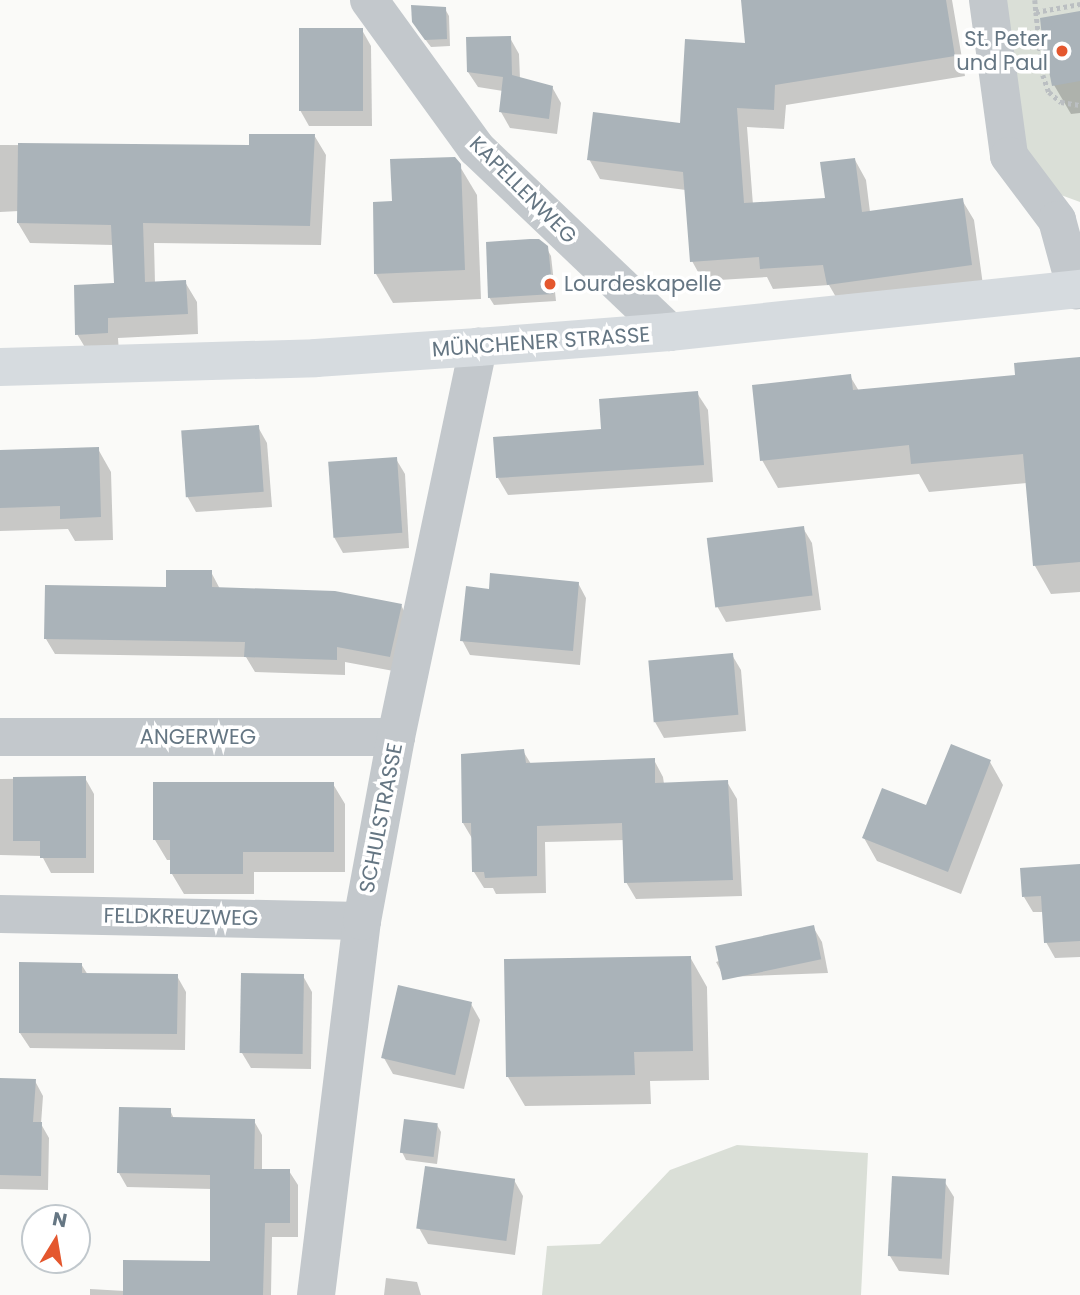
<!DOCTYPE html>
<meta charset="utf-8">
<style>
body{margin:0}
#map{position:relative;width:1080px;height:1295px;overflow:hidden;background:#fafaf8;font-family:Poppins,sans-serif}
div>[style]{position:absolute}
.green>*{inset:0;background:#dadfd7}
.shadow>*{inset:0;background:#0003}
.building>*{inset:0;background:#aab3b9;transform-origin:0 0}
.path>*{height:4.5px;margin-top:-2.25px;transform-origin:0;background:repeating-linear-gradient(90deg,#bbbfc2 0 3.5px,transparent 0 7px)}
.street>*{height:38px;margin:-19px;padding:0 19px;transform-origin:19px;border-radius:19px;background:#c3c8cc}
.secondary>*{height:38px;margin:-19px;padding:0 19px;transform-origin:19px;border-radius:19px;background:#d6dbdf}
.dots>*{width:19px;height:19px;translate:-50% -50%;box-sizing:border-box;border:4px solid #fff;border-radius:50%}
span{translate:-50% -50%;white-space:nowrap;text-align:center;line-height:1.15;-webkit-text-stroke:7px #fff;paint-order:stroke}
.poi-label{font-size:21px;color:#657683}
.right{translate:-100% -50%;text-align:right}
.left{translate:0 -50%;text-align:left}
.street-label{font-size:21px;color:#657683}
.north{position:absolute;left:21px;top:1204px;width:70px;height:70px;box-sizing:border-box;background:#fff;border:2px solid #c1c8cd;border-radius:50%;rotate:11deg;font-size:19px;font-weight:700;line-height:28px;text-align:center;color:#657683}
.north::after{content:'';display:block;margin:auto;width:24px;height:32px;background:#e4572e;clip-path:polygon(50% 0,100% 100%,50% 72%,0 100%)}
</style>
<div id="map">
<div class="green">
<i style="clip-path:polygon(996px 0,1080px 0,1080px 202px,1050px 191px,1020px 153px)"></i>
<i style="clip-path:polygon(737px 1145px,868px 1153px,861px 1295px,542px 1295px,547px 1246px,600px 1244px,670px 1170px)"></i>
</div>
<div class="shadow">
<i style="clip-path:polygon(743px 0,952px 0,965px 76px,786px 105px,784px 129px,747px 127px,753px 205px,827px 199px,855px 160px,866px 180px,870px 212px,962px 200px,974px 220px,983px 285px,840px 304px,829px 285px,773px 289px,767px 277px,703px 281px,692px 261px,686px 190px,600px 179px,589px 159px,682px 125px,747px 45px)"></i>
<i style="clip-path:polygon(445px 9px,449px 16px,450px 46px,431px 47px,418px 30px)"></i>
<i style="clip-path:polygon(1080px 13px,1080px 113px,1071px 114px,1054px 85px,1047px 65px)"></i>
<i style="clip-path:polygon(362px 30px,371px 46px,372px 126px,309px 126px,300px 110px)"></i>
<i style="clip-path:polygon(510px 38px,519px 54px,520px 79px,552px 87px,561px 103px,557px 134px,510px 128px,501px 112px,503px 91px,478px 87px,468px 72px)"></i>
<i style="clip-path:polygon(314px 135px,326px 155px,321px 245px,154px 243px,155px 283px,185px 282px,197px 302px,198px 334px,118px 338px,119px 353px,89px 354px,77px 334px,116px 285px,113px 245px,30px 243px,18px 223px,19px 211px,0 212px,0 145px,251px 146px)"></i>
<i style="clip-path:polygon(459px 165px,477px 195px,481px 299px,393px 303px,376px 274px,394px 203px)"></i>
<i style="clip-path:polygon(546px 247px,551px 256px,556px 301px,494px 305px,489px 297px)"></i>
<i style="clip-path:polygon(1080px 359px,1080px 592px,1051px 594px,1035px 566px,1027px 483px,929px 492px,919px 474px,778px 488px,762px 460px,850px 376px,859px 391px,1017px 376px)"></i>
<i style="clip-path:polygon(697px 393px,708px 410px,713px 482px,508px 495px,498px 478px)"></i>
<i style="clip-path:polygon(258px 427px,267px 443px,272px 507px,196px 512px,187px 496px)"></i>
<i style="clip-path:polygon(98px 449px,111px 472px,113px 540px,75px 541px,68px 529px,0 531px,0 452px)"></i>
<i style="clip-path:polygon(396px 459px,405px 474px,409px 548px,343px 553px,334px 537px)"></i>
<i style="clip-path:polygon(803px 528px,812px 543px,821px 610px,726px 622px,717px 606px)"></i>
<i style="clip-path:polygon(211px 572px,220px 589px,401px 605px,409px 621px,399px 672px,345px 662px,345px 675px,255px 672px,246px 657px,55px 654px,46px 639px)"></i>
<i style="clip-path:polygon(578px 583px,586px 598px,580px 665px,470px 655px,462px 640px,490px 591px)"></i>
<i style="clip-path:polygon(732px 655px,741px 670px,746px 731px,664px 738px,655px 722px)"></i>
<i style="clip-path:polygon(523px 751px,531px 764px,654px 760px,663px 777px,664px 784px,727px 782px,737px 799px,742px 896px,636px 899px,626px 882px,625px 840px,545px 842px,546px 893px,496px 894px,493px 888px,484px 888px,474px 872px,473px 840px,463px 823px)"></i>
<i style="clip-path:polygon(990px 762px,1003px 785px,961px 894px,877px 861px,864px 838px,927px 808px)"></i>
<i style="clip-path:polygon(85px 778px,94px 794px,94px 873px,51px 873px,42px 856px,0 855px,0 779px)"></i>
<i style="clip-path:polygon(333px 784px,345px 804px,345px 872px,254px 872px,254px 894px,184px 894px,172px 874px,172px 860px,167px 860px,155px 840px)"></i>
<i style="clip-path:polygon(1080px 866px,1080px 957px,1055px 958px,1046px 942px,1044px 912px,1033px 912px,1024px 897px)"></i>
<i style="clip-path:polygon(813px 927px,822px 942px,828px 973px,724px 977px,716px 962px)"></i>
<i style="clip-path:polygon(690px 957px,707px 987px,709px 1080px,650px 1081px,651px 1104px,525px 1106px,508px 1077px)"></i>
<i style="clip-path:polygon(81px 964px,88px 975px,177px 976px,186px 992px,185px 1050px,30px 1048px,20px 1033px)"></i>
<i style="clip-path:polygon(303px 976px,312px 992px,311px 1069px,251px 1068px,242px 1053px)"></i>
<i style="clip-path:polygon(471px 1004px,480px 1020px,464px 1089px,393px 1074px,384px 1058px)"></i>
<i style="clip-path:polygon(0 1080px,35px 1081px,43px 1096px,41px 1124px,49px 1138px,48px 1190px,0 1189px)"></i>
<i style="clip-path:polygon(170px 1110px,174px 1119px,254px 1121px,262px 1135px,262px 1171px,289px 1171px,298px 1185px,298px 1237px,272px 1237px,271px 1295px,90px 1295px,90px 1289px,125px 1291px,212px 1263px,212px 1189px,127px 1187px,119px 1173px)"></i>
<i style="clip-path:polygon(437px 1125px,441px 1132px,437px 1164px,406px 1160px,402px 1152px)"></i>
<i style="clip-path:polygon(514px 1180px,523px 1196px,515px 1255px,428px 1244px,419px 1228px)"></i>
<i style="clip-path:polygon(944px 1181px,954px 1197px,949px 1275px,899px 1271px,890px 1256px)"></i>
<i style="clip-path:polygon(386px 1278px,417px 1282px,421px 1295px,384px 1295px)"></i>
</div>
<div class="building">
<i style="clip-path:polygon(741px 0,946px 0,955px 56px,775px 85px,774px 110px,737px 108px,744px 203px,825px 198px,820px 162px,855px 158px,862px 212px,963px 198px,972px 265px,827px 285px,823px 265px,760px 269px,759px 257px,690px 262px,683px 172px,587px 160px,593px 112px,680px 123px,685px 39px,745px 43px)"></i>
<i style="clip-path:polygon(411px 5px,446px 7px,447px 39px,425px 40px,412px 22px)"></i>
<i style="clip-path:polygon(1080px 11px,1080px 81px,1052px 86px,1048px 66px,1045px 66px,1040px 18px)"></i>
<i style="left:299px;top:28px;width:64px;height:83px"></i>
<i style="clip-path:polygon(511px 36px,512px 75px,553px 86px,549px 119px,499px 112px,503px 77px,467px 72px,466px 37px)"></i>
<i style="clip-path:polygon(249px 134px,315px 134px,310px 226px,143px 223px,145px 282px,186px 280px,188px 314px,108px 318px,108px 333px,75px 335px,74px 285px,114px 283px,111px 225px,17px 223px,18px 143px,249px 145px)"></i>
<i style="clip-path:polygon(455px 157px,461px 164px,465px 270px,374px 274px,373px 202px,392px 201px,390px 159px)"></i>
<i style="clip-path:polygon(530px 239px,539px 239px,548px 246px,553px 294px,488px 298px,486px 242px)"></i>
<i style="clip-path:polygon(1080px 357px,1080px 562px,1033px 566px,1023px 454px,911px 464px,909px 445px,760px 461px,752px 385px,851px 374px,853px 390px,1015px 375px,1014px 363px)"></i>
<i style="clip-path:polygon(698px 391px,704px 465px,496px 478px,493px 437px,601px 429px,599px 399px)"></i>
<i style="left:259px;top:425px;width:67px;height:78px;rotate:86deg"></i>
<i style="clip-path:polygon(99px 447px,101px 517px,60px 519px,60px 506px,0 508px,0 450px)"></i>
<i style="left:397px;top:457px;width:76px;height:69px;rotate:86deg"></i>
<i style="left:804px;top:526px;width:70px;height:98px;rotate:83deg"></i>
<i style="clip-path:polygon(166px 570px,212px 570px,212px 587px,335px 591px,402px 604px,390px 657px,337px 647px,337px 660px,244px 657px,245px 642px,44px 639px,45px 585px,166px 587px)"></i>
<i style="clip-path:polygon(490px 573px,579px 582px,573px 651px,460px 641px,466px 586px,489px 589px)"></i>
<i style="left:733px;top:653px;width:62px;height:85px;rotate:85deg"></i>
<i style="clip-path:polygon(951px 744px,991px 760px,948px 872px,862px 838px,882px 788px,926px 805px)"></i>
<i style="clip-path:polygon(524px 749px,526px 763px,655px 758px,655px 783px,728px 780px,733px 880px,624px 883px,622px 823px,537px 826px,537px 876px,485px 878px,484px 872px,472px 872px,471px 823px,462px 823px,461px 754px)"></i>
<i style="clip-path:polygon(86px 776px,86px 858px,40px 858px,40px 841px,13px 841px,13px 777px)"></i>
<i style="clip-path:polygon(153px 782px,334px 782px,334px 852px,243px 852px,243px 874px,170px 874px,170px 840px,153px 840px)"></i>
<i style="clip-path:polygon(1080px 864px,1080px 941px,1044px 943px,1041px 896px,1022px 897px,1020px 868px)"></i>
<i style="left:814px;top:925px;width:35px;height:101px;rotate:78deg"></i>
<i style="clip-path:polygon(691px 956px,693px 1051px,634px 1052px,635px 1075px,506px 1077px,504px 959px)"></i>
<i style="clip-path:polygon(19px 962px,82px 963px,82px 973px,178px 974px,177px 1034px,19px 1033px)"></i>
<i style="left:241px;top:973px;width:63px;height:80px;rotate:1deg"></i>
<i style="left:398px;top:985px;width:76px;height:75px;rotate:13deg"></i>
<i style="clip-path:polygon(0 1078px,36px 1079px,33px 1122px,42px 1122px,41px 1176px,0 1175px)"></i>
<i style="clip-path:polygon(119px 1107px,171px 1108px,171px 1117px,255px 1119px,254px 1169px,290px 1169px,290px 1223px,265px 1223px,263px 1295px,123px 1295px,123px 1260px,210px 1261px,210px 1175px,117px 1173px)"></i>
<i style="left:404px;top:1119px;width:34px;height:34px;rotate:7deg"></i>
<i style="left:425px;top:1166px;width:91px;height:63px;rotate:8deg"></i>
<i style="left:892px;top:1176px;width:54px;height:80px;rotate:3deg"></i>
</div>
<div class="path">
<i style="left:1035px;top:0;width:12px;rotate:85deg"></i>
<i style="left:1036px;top:12px;width:45px;rotate:-10.3deg"></i>
<i style="left:1036px;top:12px;width:63px;rotate:83.7deg"></i>
<i style="left:1043px;top:75px;width:18px;rotate:71deg"></i>
<i style="left:1049px;top:92px;width:16px;rotate:40deg"></i>
<i style="left:1061px;top:102px;width:19px;rotate:9deg"></i>
</div>
<div class="street">
<i style="left:369px;top:0;width:183px;rotate:54.1deg"></i>
<i style="left:476px;top:148px;width:267px;rotate:43.6deg"></i>
<i style="left:988px;top:0;width:157px;rotate:82.3deg"></i>
<i style="left:1009px;top:156px;width:80px;rotate:53.1deg"></i>
<i style="left:1057px;top:220px;width:73px;rotate:74.8deg"></i>
<i style="left:0;top:737px;width:396px"></i>
<i style="left:0;top:914px;width:362px;rotate:1.1deg"></i>
<i style="left:316px;top:1295px;width:377px;rotate:-83deg"></i>
<i style="left:362px;top:921px;width:187px;rotate:-79.5deg"></i>
<i style="left:396px;top:737px;width:399px;rotate:-78.1deg"></i>
</div>
<div class="secondary">
<i style="left:0;top:367px;width:316px;rotate:-1.6deg"></i>
<i style="left:316px;top:358px;width:162px;rotate:-3.9deg"></i>
<i style="left:478px;top:347px;width:192px;rotate:-4.5deg"></i>
<i style="left:669px;top:332px;width:413px;rotate:-6deg"></i>
</div>
<div class="dots">
<i style="left:1062px;top:51px;background:#e4572e"></i>
<i style="left:550px;top:284px;background:#e4572e"></i>
</div>
<div class="poi-label">
<span class="right" style="left:1048px;top:51px">St. Peter<br>und Paul</span>
<span class="left" style="left:564px;top:284px">Lourdeskapelle</span>
</div>
<div class="street-label">
<span style="left:523px;top:190px;rotate:45deg">KAPELLENWEG</span>
<span style="left:541px;top:342px;rotate:-4deg">MÜNCHENER STRASSE</span>
<span style="left:198px;top:737px">ANGERWEG</span>
<span style="left:381px;top:818px;rotate:-79deg">SCHULSTRASSE</span>
<span style="left:181px;top:917px;rotate:1deg">FELDKREUZWEG</span>
</div>
<div class="north">N</div>
</div>
